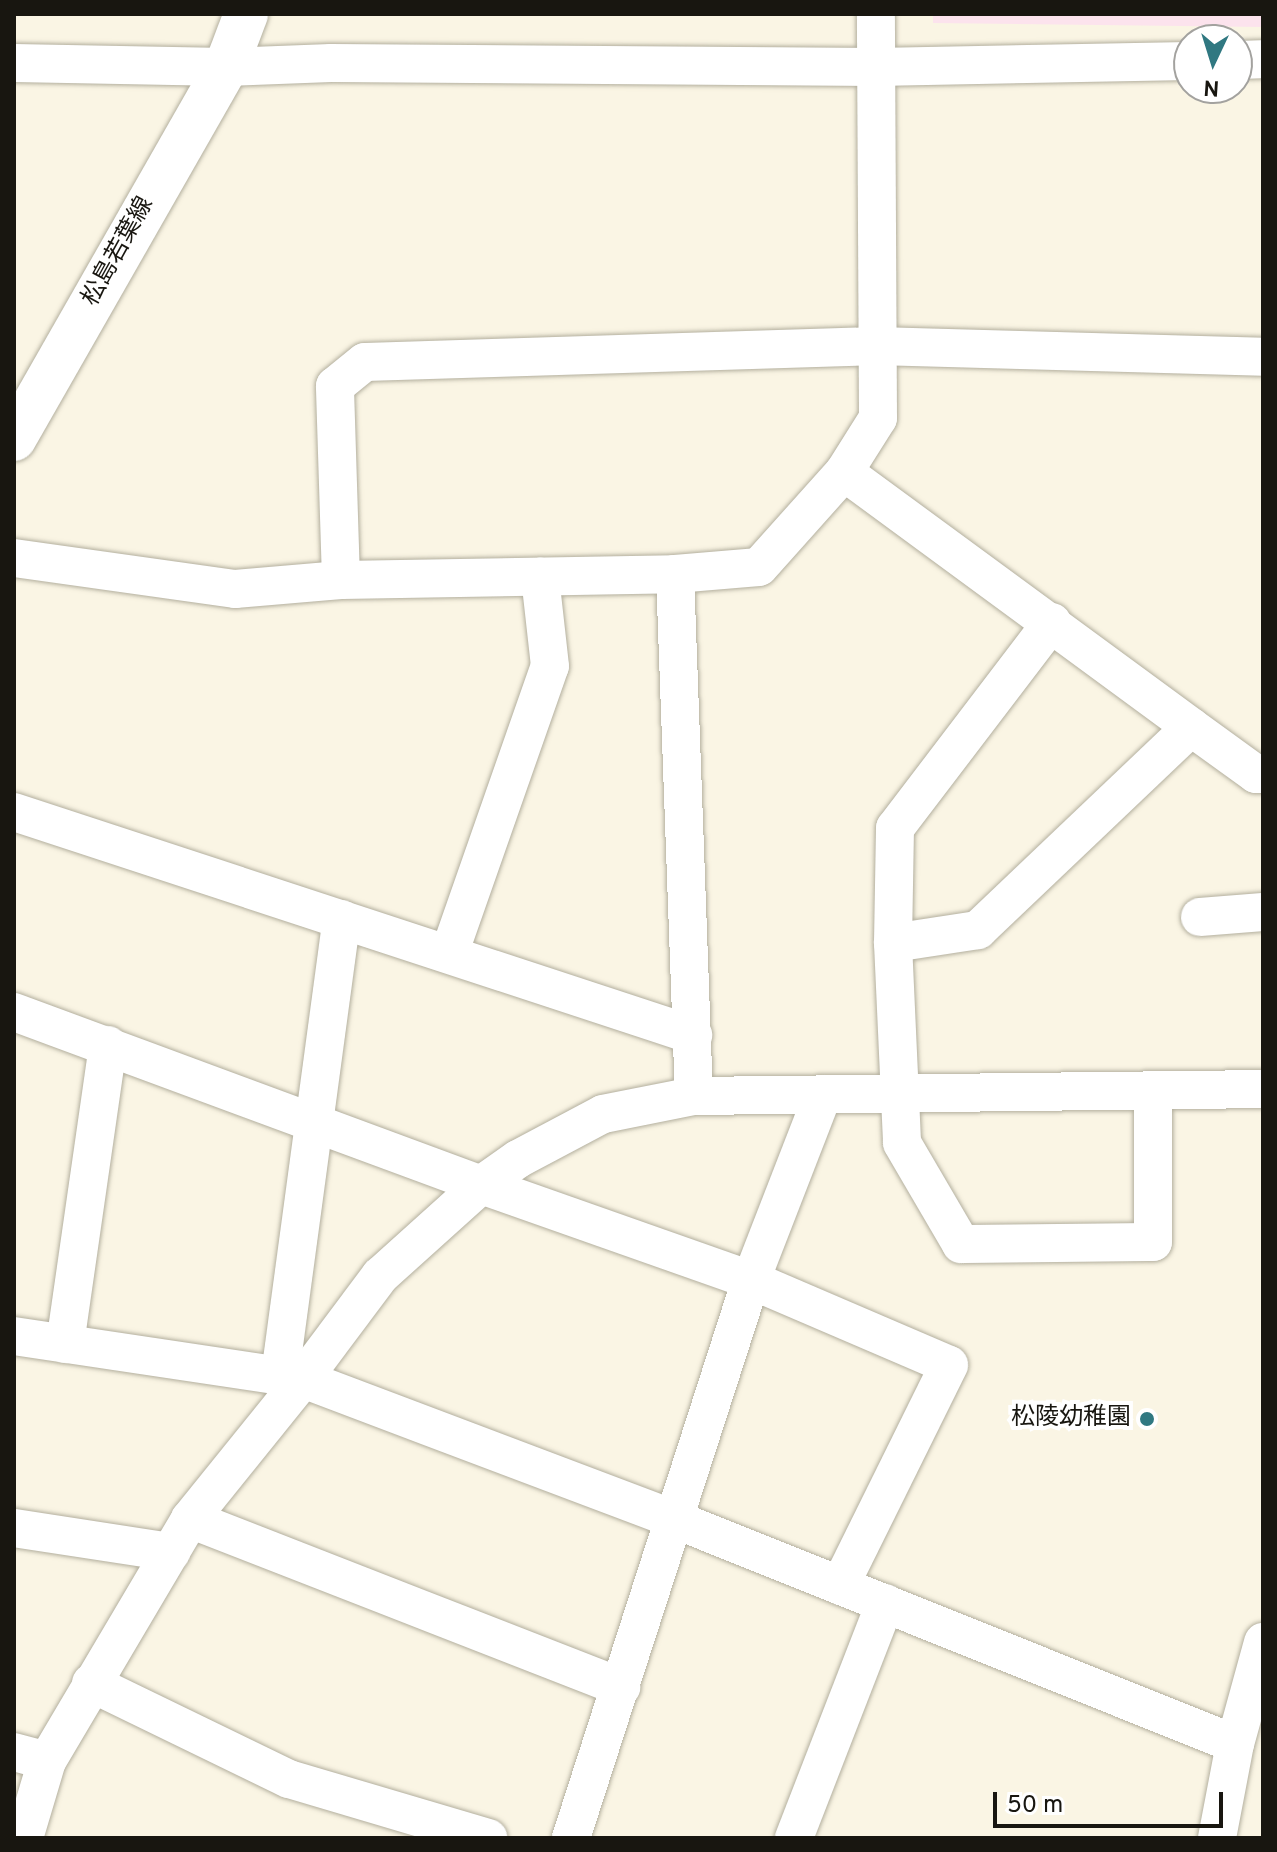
<!DOCTYPE html>
<meta charset="utf-8">
<style>
body{margin:0}
#map{position:relative;width:1277px;height:1852px;overflow:hidden;background:#faf5e4;font-family:Overpass,"Noto Sans JP",sans-serif}
div>[style]{position:absolute}
.commercial>*{inset:0;background:#fce3ed}
.roads{filter:drop-shadow(0 0 2px #b3af9e) drop-shadow(0 0 2px #b3af9e)}
.minor>*{height:38px;margin:-19px;padding:0 19px;transform-origin:19px;border-radius:19px;background:#fff}
.major>*{height:44px;margin:-22px;padding:0 22px;transform-origin:22px;border-radius:22px;background:#fff}
.dots>*{width:22px;height:22px;translate:-50% -50%;box-sizing:border-box;border:4px solid #fff;border-radius:50%}
span{translate:-50% -50%;white-space:nowrap;text-align:center;line-height:1.15;-webkit-text-stroke:8px #fff;paint-order:stroke}
.street-label{font-size:24px;color:#181610}
.poi-label{font-size:24px;color:#181610}
.right{translate:-100% -50%;text-align:right}
.frame{position:absolute;inset:0;border:16px solid #181610;pointer-events:none}
.north{position:absolute;left:1173px;top:24px;width:80px;height:80px;box-sizing:border-box;background:#fff;border:2px solid #a3a29f;border-radius:50%;rotate:184deg;font-size:22px;font-weight:700;line-height:32px;text-align:center;color:#181610}
.north::after{content:'';display:block;margin:auto;width:28px;height:36px;background:#307881;clip-path:polygon(50% 0,100% 100%,50% 72%,0 100%)}
.scale{position:absolute;left:993px;top:1792px;width:230px;height:36px;box-sizing:border-box;border:4px solid #181610;border-top:0;padding-left:10px;font-size:24px;line-height:28px;white-space:nowrap;color:#181610;-webkit-text-stroke:6px #fff;paint-order:stroke}
</style>
<div id="map">
<div class="commercial">
<i style="clip-path:polygon(933px 14px,1263px 14px,1263px 27px,933px 23px)"></i>
</div>
<div class="roads">
<div class="minor">
<i style="left:1237px;top:60px;width:26px;rotate:-2deg"></i>
<i style="left:14px;top:63px;width:212px;rotate:1.1deg"></i>
<i style="left:226px;top:67px;width:105px;rotate:-2.2deg"></i>
<i style="left:331px;top:63px;width:545px;rotate:0.42deg"></i>
<i style="left:876px;top:67px;width:313px;rotate:-1.1deg"></i>
<i style="left:844px;top:472px;width:431px;rotate:36.3deg"></i>
<i style="left:1191px;top:727px;width:80px;rotate:35.9deg"></i>
<i style="left:1256px;top:774px;width:7px"></i>
<i style="left:14px;top:558px;width:223px;rotate:8deg"></i>
<i style="left:235px;top:589px;width:106px;rotate:-4.9deg"></i>
<i style="left:341px;top:580px;width:334px;rotate:-1deg"></i>
<i style="left:675px;top:574px;width:84px;rotate:-4.8deg"></i>
<i style="left:759px;top:567px;width:127px;rotate:-48.2deg"></i>
<i style="left:844px;top:472px;width:64px;rotate:-57.8deg"></i>
<i style="left:878px;top:418px;width:404px;rotate:-90.3deg"></i>
<i style="left:675px;top:574px;width:522px;rotate:87.92deg"></i>
<i style="left:341px;top:580px;width:194px;rotate:-91.8deg"></i>
<i style="left:335px;top:386px;width:38px;rotate:-39deg"></i>
<i style="left:365px;top:362px;width:511px;rotate:-1.79deg"></i>
<i style="left:876px;top:346px;width:387px;rotate:1.6deg"></i>
<i style="left:1052px;top:622px;width:259px;rotate:127.3deg"></i>
<i style="left:895px;top:828px;width:115px;rotate:91deg"></i>
<i style="left:893px;top:943px;width:200px;rotate:87.4deg"></i>
<i style="left:902px;top:1143px;width:117px;rotate:59.7deg"></i>
<i style="left:961px;top:1244px;width:192px;rotate:-0.6deg"></i>
<i style="left:1153px;top:1242px;width:152px;rotate:-90deg"></i>
<i style="left:14px;top:812px;width:715px;rotate:18.18deg"></i>
<i style="left:1200px;top:917px;width:63px;rotate:-4.5deg"></i>
<i style="left:893px;top:943px;width:86px;rotate:-8.7deg"></i>
<i style="left:978px;top:930px;width:294px;rotate:-43.6deg"></i>
<i style="left:449px;top:954px;width:305px;rotate:-70.7deg"></i>
<i style="left:550px;top:666px;width:90px;rotate:-96.4deg"></i>
<i style="left:14px;top:1012px;width:498px;rotate:20.3deg"></i>
<i style="left:481px;top:1185px;width:286px;rotate:19.4deg"></i>
<i style="left:751px;top:1280px;width:215px;rotate:23.2deg"></i>
<i style="left:949px;top:1365px;width:246px;rotate:116.3deg"></i>
<i style="left:14px;top:1336px;width:292px;rotate:8.5deg"></i>
<i style="left:303px;top:1379px;width:397px;rotate:20.7deg"></i>
<i style="left:674px;top:1519px;width:604px;rotate:21.85deg"></i>
<i style="left:65px;top:1344px;width:302px;rotate:-81.8deg"></i>
<i style="left:280px;top:1375px;width:460px;rotate:-82.3deg"></i>
<i style="left:190px;top:1519px;width:463px;rotate:21.3deg"></i>
<i style="left:14px;top:1528px;width:159px;rotate:8.7deg"></i>
<i style="left:91px;top:1683px;width:220px;rotate:25.9deg"></i>
<i style="left:289px;top:1779px;width:208px;rotate:16.5deg"></i>
<i style="left:14px;top:1752px;width:34px;rotate:15deg"></i>
<i style="left:24px;top:1838px;width:80px;rotate:-73.4deg"></i>
<i style="left:47px;top:1761px;width:281px;rotate:-59.4deg"></i>
<i style="left:190px;top:1519px;width:180px;rotate:-51.1deg"></i>
<i style="left:303px;top:1379px;width:129px;rotate:-53.2deg"></i>
<i style="left:380px;top:1276px;width:136px;rotate:-42deg"></i>
<i style="left:481px;top:1185px;width:45px;rotate:-35.1deg"></i>
<i style="left:518px;top:1159px;width:96px;rotate:-27.9deg"></i>
<i style="left:603px;top:1114px;width:93px;rotate:-11.2deg"></i>
<i style="left:694px;top:1096px;width:569px;rotate:-0.7deg"></i>
<i style="left:571px;top:1838px;width:586px;rotate:-72.12deg"></i>
<i style="left:751px;top:1280px;width:199px;rotate:-68.8deg"></i>
<i style="left:794px;top:1838px;width:252px;rotate:-68.8deg"></i>
<i style="left:1217px;top:1838px;width:96px;rotate:-79.2deg"></i>
<i style="left:1235px;top:1744px;width:106px;rotate:-74.6deg"></i>
</div>
<div class="major">
<i style="left:14px;top:439px;width:428px;rotate:-60.3deg"></i>
<i style="left:226px;top:67px;width:57px;rotate:-69.3deg"></i>
</div>
</div>
<div class="dots">
<i style="left:1147px;top:1419px;background:#307881"></i>
</div>
<div class="street-label">
<span style="left:119px;top:252px;rotate:-61deg">松島若葉線</span>
</div>
<div class="poi-label">
<span class="right" style="left:1131px;top:1419px">松陵幼稚園</span>
</div>
<div class="frame"></div>
<div class="north">N</div>
<div class="scale">50 m</div>
</div>
